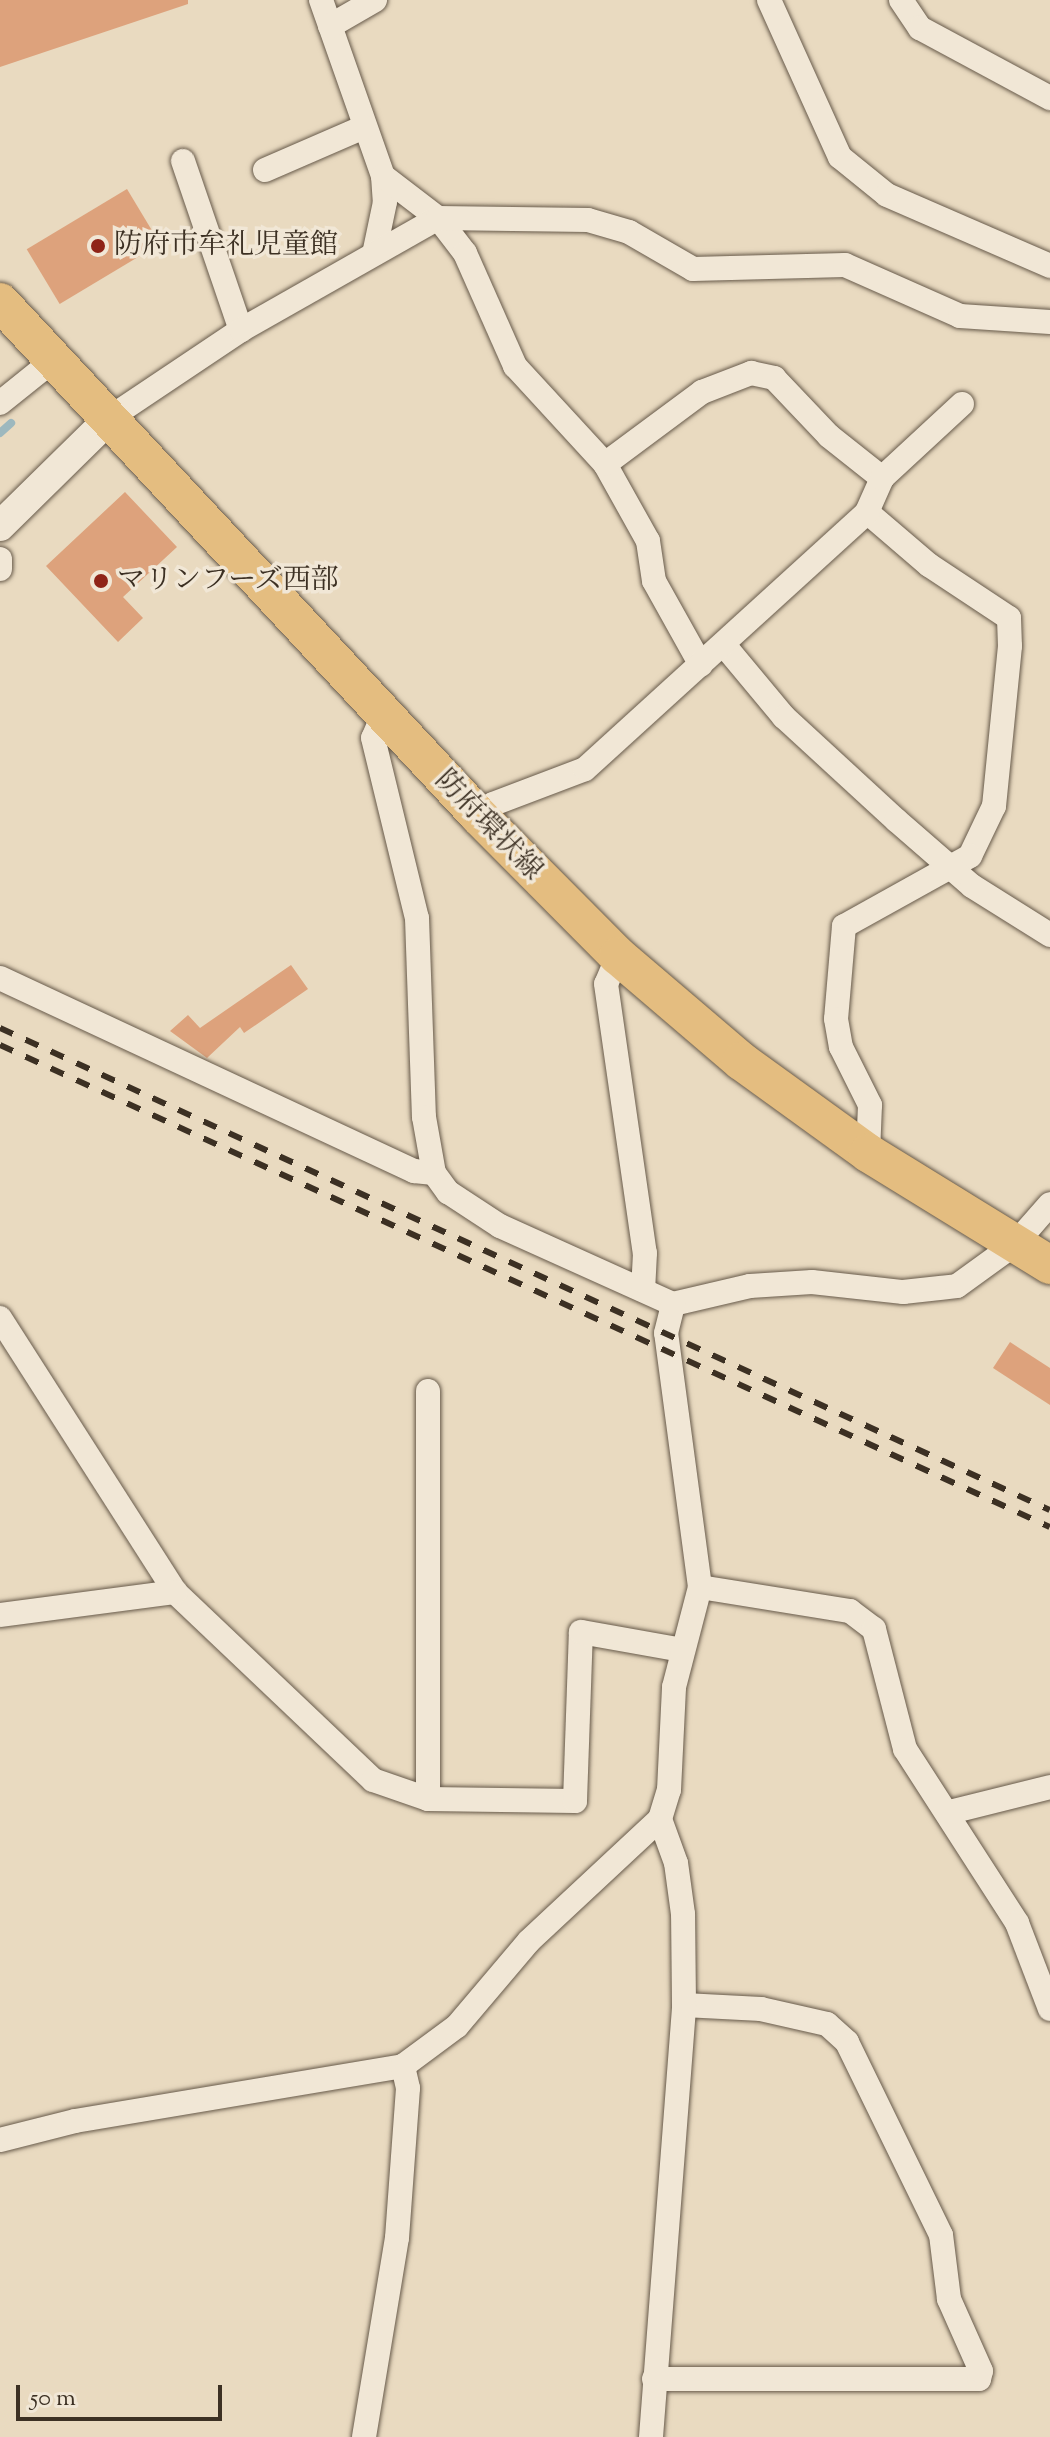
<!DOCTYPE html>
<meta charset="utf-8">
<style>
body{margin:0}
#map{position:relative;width:1050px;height:2437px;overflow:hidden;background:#e9dac0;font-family:"Sorts Mill Goudy","Noto Serif JP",serif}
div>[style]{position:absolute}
.stream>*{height:8px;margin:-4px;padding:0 4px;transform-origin:4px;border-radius:4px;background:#9db8be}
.building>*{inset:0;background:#dda27c;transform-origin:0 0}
.roads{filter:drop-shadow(0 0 2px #675a4a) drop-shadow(0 0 2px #675a4a)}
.minor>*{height:24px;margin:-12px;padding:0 12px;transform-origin:12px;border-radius:12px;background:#f1e7d6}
.tertiary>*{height:30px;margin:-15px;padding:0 15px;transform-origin:15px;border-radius:15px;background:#f1e7d6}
.primary>*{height:38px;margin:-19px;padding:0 19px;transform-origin:19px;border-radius:19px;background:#e4bd80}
.rail>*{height:6px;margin-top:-3px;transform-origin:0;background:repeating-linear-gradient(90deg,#3c3023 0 14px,transparent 0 28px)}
.dots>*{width:22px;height:22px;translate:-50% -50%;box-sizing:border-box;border:4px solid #f1e7d6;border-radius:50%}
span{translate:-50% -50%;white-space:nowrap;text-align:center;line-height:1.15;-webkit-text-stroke:7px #f1e7d6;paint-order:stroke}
.poi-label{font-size:28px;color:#3c3023}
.left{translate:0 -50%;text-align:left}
.street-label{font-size:28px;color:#3c3023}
.scale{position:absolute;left:16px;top:2385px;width:206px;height:36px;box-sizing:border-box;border:4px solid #3c3023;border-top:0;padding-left:10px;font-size:24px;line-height:28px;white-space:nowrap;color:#3c3023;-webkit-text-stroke:6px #f1e7d6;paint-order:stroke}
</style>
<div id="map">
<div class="stream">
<i style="left:0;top:433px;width:15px;rotate:-42deg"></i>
</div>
<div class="building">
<i style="clip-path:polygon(0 0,188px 0,188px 4px,0 67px)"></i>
<i style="left:127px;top:189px;width:64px;height:117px;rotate:59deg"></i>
<i style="clip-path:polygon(125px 492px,177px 547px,123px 597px,143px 618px,118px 642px,46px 566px)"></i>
<i style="clip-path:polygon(291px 965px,308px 989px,244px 1033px,240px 1027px,207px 1058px,170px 1031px,188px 1015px,200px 1028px)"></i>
<i style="clip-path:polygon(1010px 1342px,1050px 1368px,1050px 1405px,993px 1368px)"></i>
</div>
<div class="roads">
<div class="minor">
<i style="left:321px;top:0;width:187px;rotate:70.6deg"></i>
<i style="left:383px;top:176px;width:26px;rotate:86deg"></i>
<i style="left:385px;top:202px;width:53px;rotate:101.9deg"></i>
<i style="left:769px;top:0;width:172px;rotate:65.7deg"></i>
<i style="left:840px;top:157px;width:60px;rotate:39deg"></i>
<i style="left:887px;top:195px;width:178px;rotate:23.5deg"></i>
<i style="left:901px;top:0;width:34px;rotate:56deg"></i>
<i style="left:920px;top:28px;width:148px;rotate:28.3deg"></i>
<i style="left:330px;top:26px;width:52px;rotate:-30deg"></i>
<i style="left:183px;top:161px;width:179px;rotate:71.1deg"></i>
<i style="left:265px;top:170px;width:108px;rotate:-23.5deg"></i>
<i style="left:383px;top:176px;width:69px;rotate:37.4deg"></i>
<i style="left:438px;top:218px;width:44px;rotate:52.4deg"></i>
<i style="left:465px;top:253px;width:124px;rotate:66.1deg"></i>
<i style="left:515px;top:366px;width:133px;rotate:47.4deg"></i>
<i style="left:605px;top:464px;width:88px;rotate:60.8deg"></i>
<i style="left:648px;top:541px;width:40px;rotate:81.5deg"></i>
<i style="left:654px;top:581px;width:96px;rotate:60.8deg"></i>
<i style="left:0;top:403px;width:70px;rotate:-38.7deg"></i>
<i style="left:111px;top:417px;width:156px;rotate:-33.8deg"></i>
<i style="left:241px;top:330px;width:227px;rotate:-29.6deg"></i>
<i style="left:438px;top:218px;width:150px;rotate:0.8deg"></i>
<i style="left:588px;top:220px;width:43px;rotate:16.3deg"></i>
<i style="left:629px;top:232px;width:74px;rotate:30deg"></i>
<i style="left:693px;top:269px;width:152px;rotate:-1.5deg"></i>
<i style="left:845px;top:265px;width:126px;rotate:23.9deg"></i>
<i style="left:960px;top:316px;width:90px;rotate:3.8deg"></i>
<i style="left:605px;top:464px;width:121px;rotate:-36.6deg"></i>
<i style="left:702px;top:392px;width:53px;rotate:-21.2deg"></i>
<i style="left:751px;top:373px;width:24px;rotate:12deg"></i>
<i style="left:774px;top:378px;width:80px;rotate:46.5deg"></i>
<i style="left:829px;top:436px;width:68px;rotate:38.4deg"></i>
<i style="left:867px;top:512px;width:82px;rotate:40.5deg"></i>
<i style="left:929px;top:565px;width:96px;rotate:33.5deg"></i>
<i style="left:1009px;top:618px;width:28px;rotate:88deg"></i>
<i style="left:1010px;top:646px;width:161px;rotate:95.7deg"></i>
<i style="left:994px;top:806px;width:55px;rotate:115.6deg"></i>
<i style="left:970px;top:856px;width:144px;rotate:150.9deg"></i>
<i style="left:844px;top:926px;width:93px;rotate:94.9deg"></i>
<i style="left:836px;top:1019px;width:28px;rotate:80deg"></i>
<i style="left:841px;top:1047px;width:65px;rotate:63.4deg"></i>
<i style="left:870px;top:1105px;width:48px;rotate:92.4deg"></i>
<i style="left:0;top:559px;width:10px;rotate:90deg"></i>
<i style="left:724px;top:645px;width:94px;rotate:50.2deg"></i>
<i style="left:784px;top:717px;width:152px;rotate:42.6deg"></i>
<i style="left:896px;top:820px;width:101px;rotate:41deg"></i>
<i style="left:972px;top:886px;width:92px;rotate:32.1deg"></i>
<i style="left:383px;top:715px;width:25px;rotate:113deg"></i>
<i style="left:373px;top:738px;width:185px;rotate:76.3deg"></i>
<i style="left:417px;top:918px;width:199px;rotate:88deg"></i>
<i style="left:424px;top:1117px;width:57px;rotate:79.9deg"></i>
<i style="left:434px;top:1173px;width:24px;rotate:54deg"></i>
<i style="left:448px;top:1192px;width:62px;rotate:33.2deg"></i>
<i style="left:500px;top:1226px;width:190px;rotate:24.3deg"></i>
<i style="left:673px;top:1304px;width:79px;rotate:-13.2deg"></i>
<i style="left:750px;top:1286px;width:62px;rotate:-3.7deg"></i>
<i style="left:812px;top:1282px;width:92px;rotate:6.3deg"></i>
<i style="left:903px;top:1292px;width:54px;rotate:-6.3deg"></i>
<i style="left:957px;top:1286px;width:72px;rotate:-35.9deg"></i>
<i style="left:1015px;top:1244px;width:53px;rotate:-48.8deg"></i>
<i style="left:479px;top:816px;width:18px;rotate:-41deg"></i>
<i style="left:493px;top:804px;width:98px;rotate:-20.8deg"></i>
<i style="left:585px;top:769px;width:382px;rotate:-42.3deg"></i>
<i style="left:867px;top:512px;width:37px;rotate:-66deg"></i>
<i style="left:882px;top:478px;width:109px;rotate:-42.8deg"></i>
<i style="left:618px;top:956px;width:30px;rotate:113deg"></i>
<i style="left:606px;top:984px;width:272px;rotate:81.8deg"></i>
<i style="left:645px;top:1253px;width:37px;rotate:93deg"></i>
<i style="left:0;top:978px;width:457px;rotate:25deg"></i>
<i style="left:414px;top:1171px;width:20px;rotate:6deg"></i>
<i style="left:0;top:1318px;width:325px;rotate:57.4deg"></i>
<i style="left:175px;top:1592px;width:273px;rotate:43.5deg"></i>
<i style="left:373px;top:1780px;width:58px;rotate:19.1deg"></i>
<i style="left:428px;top:1799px;width:147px;rotate:0.8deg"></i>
<i style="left:575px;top:1801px;width:169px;rotate:-88deg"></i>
<i style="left:581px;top:1632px;width:103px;rotate:10.1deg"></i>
<i style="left:428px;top:1391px;width:408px;rotate:90deg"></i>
<i style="left:700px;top:1587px;width:152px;rotate:9.1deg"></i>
<i style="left:850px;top:1611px;width:30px;rotate:37deg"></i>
<i style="left:874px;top:1629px;width:124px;rotate:75.5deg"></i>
<i style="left:905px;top:1749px;width:207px;rotate:57.2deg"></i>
<i style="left:1017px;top:1923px;width:92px;rotate:69deg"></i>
<i style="left:0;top:1615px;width:177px;rotate:-7.5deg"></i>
<i style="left:950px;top:1812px;width:103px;rotate:-14deg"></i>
<i style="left:0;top:2140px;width:77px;rotate:-14.2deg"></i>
<i style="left:75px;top:2121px;width:333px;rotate:-9.5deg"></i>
<i style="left:403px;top:2066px;width:67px;rotate:-36.5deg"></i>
<i style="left:457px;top:2026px;width:111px;rotate:-49.7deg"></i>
<i style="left:529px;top:1941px;width:179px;rotate:-43deg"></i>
<i style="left:660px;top:1819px;width:30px;rotate:-73deg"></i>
<i style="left:669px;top:1790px;width:103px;rotate:-87.2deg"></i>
<i style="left:674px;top:1687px;width:103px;rotate:-75.4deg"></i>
<i style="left:700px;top:1587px;width:256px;rotate:-97.6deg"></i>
<i style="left:666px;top:1333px;width:30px;rotate:-76deg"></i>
<i style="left:654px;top:2379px;width:325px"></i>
<i style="left:979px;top:2379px;width:8px;rotate:-76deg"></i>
<i style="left:981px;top:2371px;width:79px;rotate:-114deg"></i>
<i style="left:949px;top:2299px;width:64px;rotate:-97.1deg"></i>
<i style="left:941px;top:2235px;width:215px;rotate:-116deg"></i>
<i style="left:847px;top:2042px;width:27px;rotate:-138deg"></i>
<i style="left:827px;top:2024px;width:68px;rotate:-167.2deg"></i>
<i style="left:761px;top:2009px;width:77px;rotate:-177deg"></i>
<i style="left:364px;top:2437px;width:202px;rotate:-80.6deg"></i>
<i style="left:397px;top:2238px;width:150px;rotate:-85.8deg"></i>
<i style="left:408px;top:2088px;width:23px;rotate:-103deg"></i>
<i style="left:651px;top:2437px;width:433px;rotate:-85.6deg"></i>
<i style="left:684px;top:2005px;width:91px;rotate:-90.6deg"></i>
<i style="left:683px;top:1914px;width:51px;rotate:-97.8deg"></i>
<i style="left:676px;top:1863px;width:47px;rotate:-110deg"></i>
</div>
<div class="tertiary">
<i style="left:0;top:526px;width:156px;rotate:-44.5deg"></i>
</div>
<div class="primary">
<i style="left:0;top:302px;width:703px;rotate:47.02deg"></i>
<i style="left:479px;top:816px;width:197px;rotate:45.2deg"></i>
<i style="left:618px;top:956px;width:162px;rotate:40.5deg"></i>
<i style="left:741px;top:1061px;width:157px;rotate:35.9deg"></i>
<i style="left:868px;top:1153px;width:214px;rotate:31.6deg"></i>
</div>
</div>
<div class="rail">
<i style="left:0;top:1028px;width:1155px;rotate:24.66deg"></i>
<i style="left:0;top:1045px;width:1155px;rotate:24.66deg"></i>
</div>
<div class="dots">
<i style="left:98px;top:246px;background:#8f2418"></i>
<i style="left:101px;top:581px;background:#8f2418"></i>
</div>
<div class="poi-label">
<span class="left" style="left:114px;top:246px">防府市牟礼児童館</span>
<span class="left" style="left:117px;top:581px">マリンフーズ西部</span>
</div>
<div class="street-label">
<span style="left:488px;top:826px;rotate:46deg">防府環状線</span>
</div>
<div class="scale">50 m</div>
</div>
